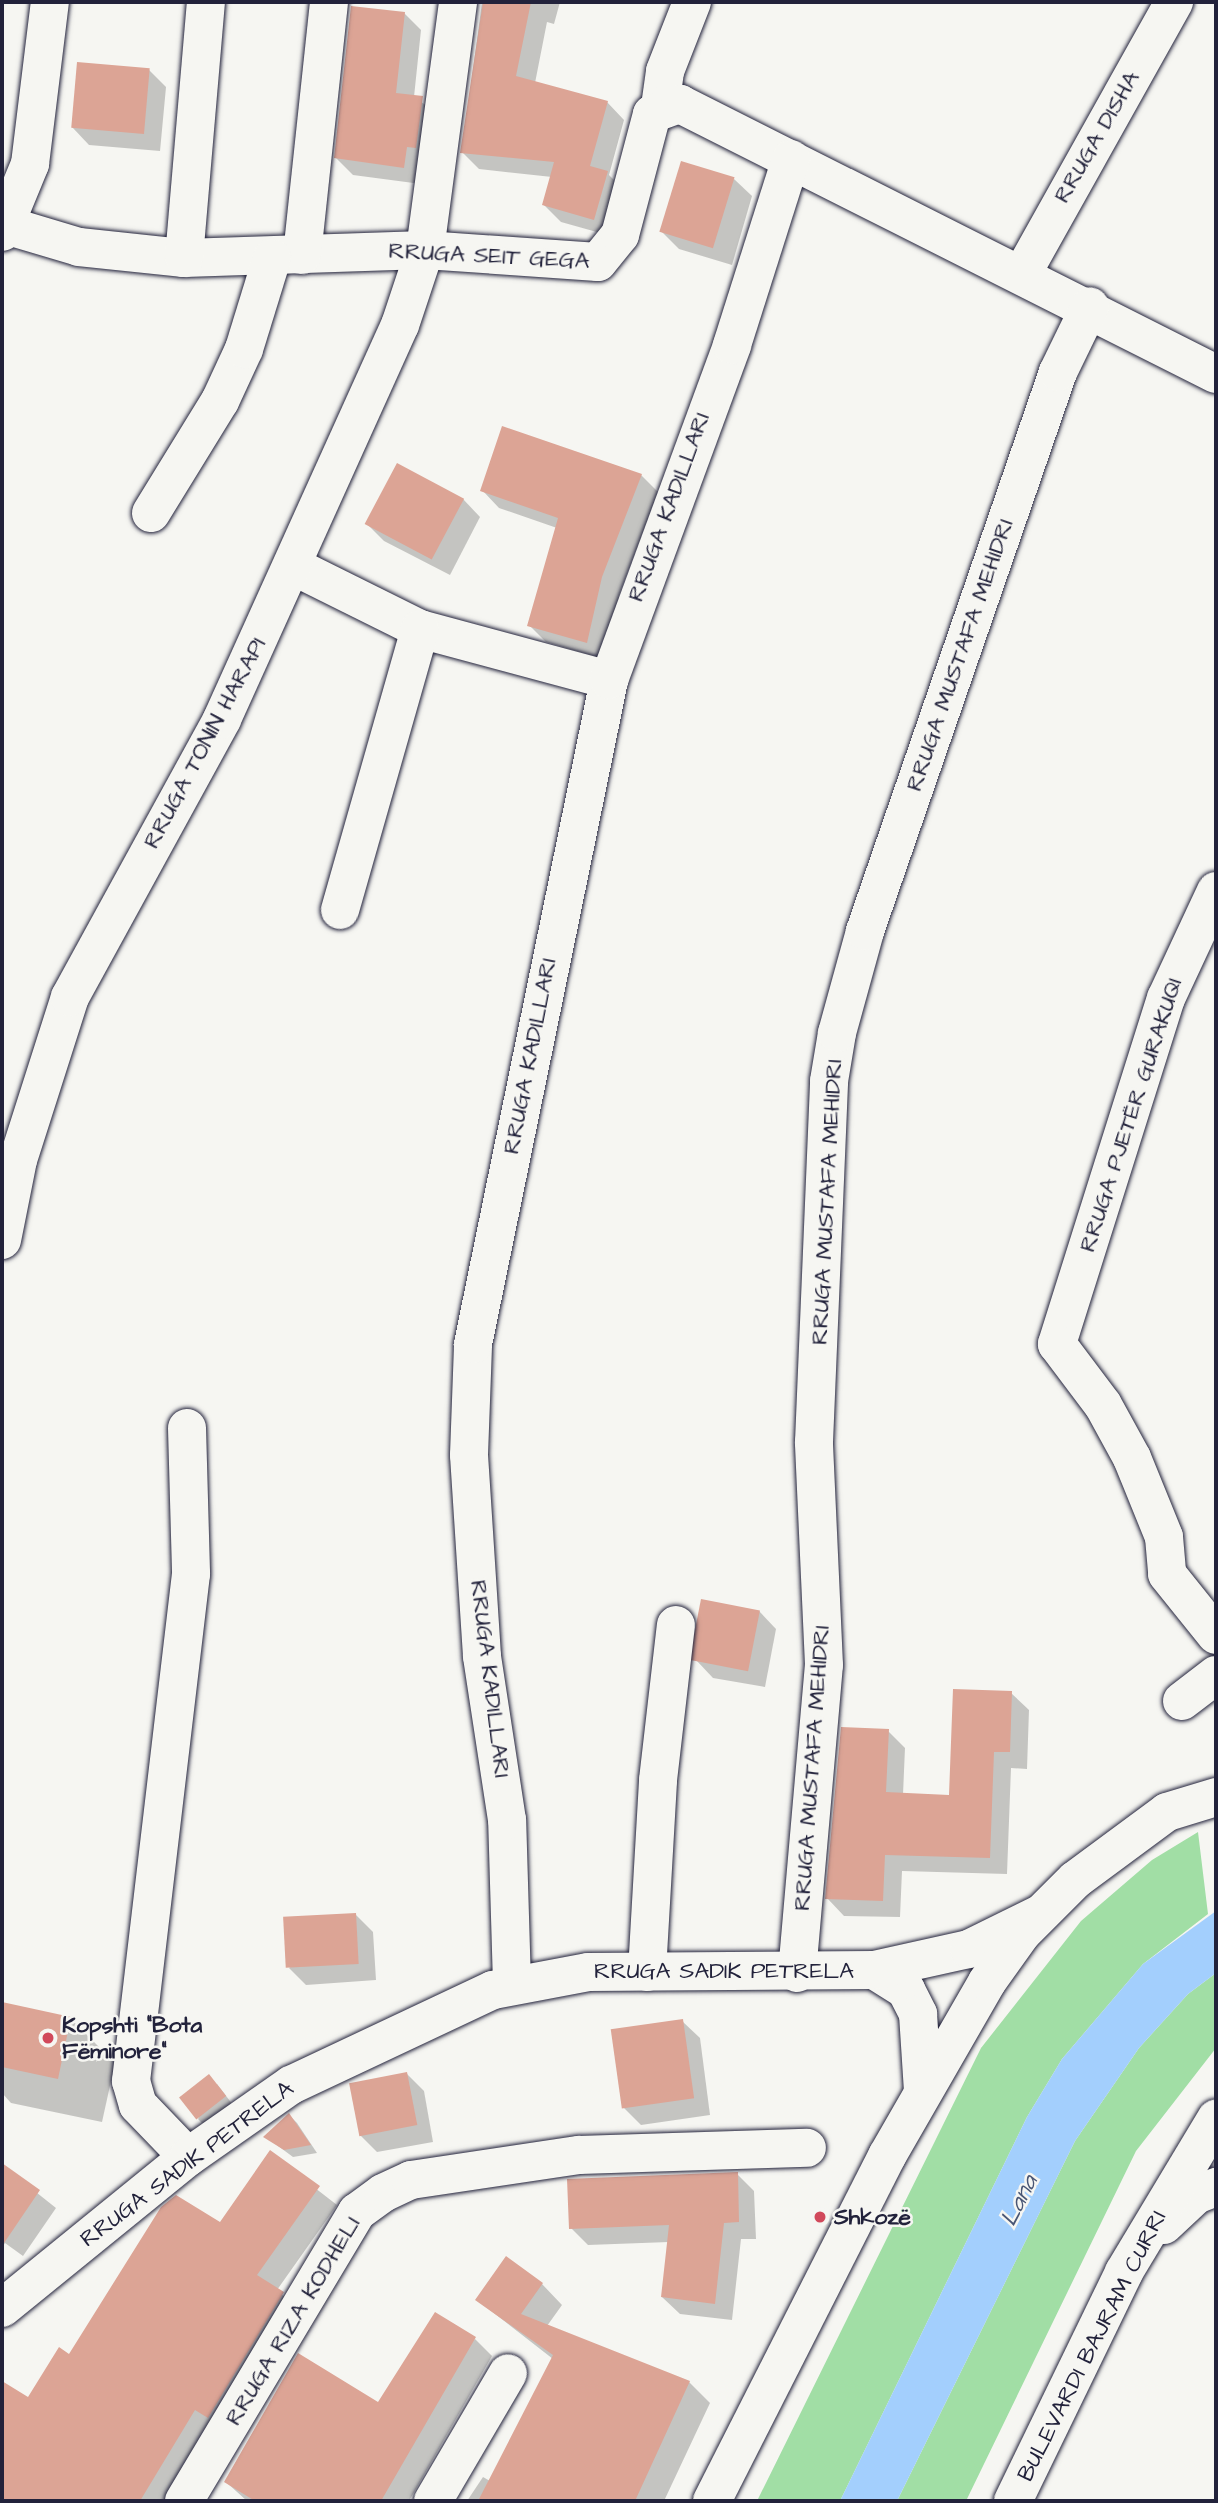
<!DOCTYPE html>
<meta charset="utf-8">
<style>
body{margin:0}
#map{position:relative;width:1218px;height:2503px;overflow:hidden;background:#f6f6f2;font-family:"Architects Daughter",sans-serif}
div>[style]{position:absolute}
.green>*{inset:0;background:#a1dea5}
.water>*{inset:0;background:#a3cffd}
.shadow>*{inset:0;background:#0003}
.building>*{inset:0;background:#dca495;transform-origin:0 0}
.roads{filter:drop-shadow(0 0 2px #22223b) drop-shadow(0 0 2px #22223b)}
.minor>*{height:38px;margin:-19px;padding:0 19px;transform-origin:19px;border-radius:19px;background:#f6f6f2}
.major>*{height:38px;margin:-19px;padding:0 19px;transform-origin:19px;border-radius:19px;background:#f6f6f2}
.dots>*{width:19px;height:19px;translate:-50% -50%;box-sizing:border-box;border:4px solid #f6f6f2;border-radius:50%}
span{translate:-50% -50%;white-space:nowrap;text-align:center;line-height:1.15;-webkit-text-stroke:5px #f6f6f2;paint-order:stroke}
.street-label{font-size:23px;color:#22223b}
.poi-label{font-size:23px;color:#22223b;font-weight:700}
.left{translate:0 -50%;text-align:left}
.water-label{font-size:24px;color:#495675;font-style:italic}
.frame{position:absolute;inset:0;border:4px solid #22223b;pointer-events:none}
</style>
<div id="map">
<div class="green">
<i style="clip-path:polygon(1198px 1832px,1208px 1914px,1143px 1964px,1062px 2059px,1027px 2117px,840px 2501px,757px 2501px,981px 2048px,1081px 1921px,1152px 1860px)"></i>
<i style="clip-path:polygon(1216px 1973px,1216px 2048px,1136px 2151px,966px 2501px,897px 2501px,1075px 2141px,1139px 2048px,1188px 1994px)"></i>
</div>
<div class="water">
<i style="clip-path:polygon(1216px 1911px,1216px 1973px,1188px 1994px,1139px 2048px,1075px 2141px,897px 2501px,840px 2501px,1027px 2117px,1062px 2059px,1143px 1964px)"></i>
</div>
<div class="shadow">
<i style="clip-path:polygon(482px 2px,560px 2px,554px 24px,547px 22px,535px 83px,607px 102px,624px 120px,609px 175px,624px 190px,611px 236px,561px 222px,544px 205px,552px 177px,479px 169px,462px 152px)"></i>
<i style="clip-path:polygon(404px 13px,421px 30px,414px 97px,440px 115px,421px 184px,353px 175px,336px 158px)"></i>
<i style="clip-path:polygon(149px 70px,166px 87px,160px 151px,89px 145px,72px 127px)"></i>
<i style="clip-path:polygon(734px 179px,752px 196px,732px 265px,679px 249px,662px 232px)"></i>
<i style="clip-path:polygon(641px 475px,658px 492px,619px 595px,604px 659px,546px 642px,529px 625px,557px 528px,499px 508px,482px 490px)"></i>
<i style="clip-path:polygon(463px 499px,480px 517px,450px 575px,384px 541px,367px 524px)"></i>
<i style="clip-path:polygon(759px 1611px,776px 1629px,765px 1687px,713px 1678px,696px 1660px)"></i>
<i style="clip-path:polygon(1011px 1693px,1029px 1710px,1027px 1769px,1011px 1768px,1007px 1874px,902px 1871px,900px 1917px,844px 1916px,827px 1898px,888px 1731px,905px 1748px,903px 1795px,951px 1796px)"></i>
<i style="clip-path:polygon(356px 1915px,373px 1932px,376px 1980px,306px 1985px,289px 1968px)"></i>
<i style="clip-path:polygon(2px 2004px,70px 2018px,115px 2063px,102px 2122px,11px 2103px,2px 2093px)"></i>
<i style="clip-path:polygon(682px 2021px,700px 2038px,710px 2115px,641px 2125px,623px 2107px)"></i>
<i style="clip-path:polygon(407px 2074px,424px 2091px,433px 2142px,377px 2152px,360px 2135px)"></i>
<i style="clip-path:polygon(217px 2084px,233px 2105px,206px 2127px,198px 2119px)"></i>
<i style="clip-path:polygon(289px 2115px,297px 2123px,317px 2153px,293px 2157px,266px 2137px)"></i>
<i style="clip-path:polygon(270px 2153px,337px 2205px,277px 2290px,300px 2311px,171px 2501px,2px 2501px,2px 2452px,70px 2356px,220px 2225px)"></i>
<i style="clip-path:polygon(2px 2165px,56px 2208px,23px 2256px,5px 2243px,2px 2248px)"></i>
<i style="clip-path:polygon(737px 2174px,754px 2191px,756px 2239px,741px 2239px,732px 2320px,680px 2314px,662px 2297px,669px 2242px,588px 2245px,571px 2228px)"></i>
<i style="clip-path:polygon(542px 2284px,562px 2305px,547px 2326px,689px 2382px,710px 2403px,664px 2501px,467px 2501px,483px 2477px,490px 2481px,553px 2359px,477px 2300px)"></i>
<i style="clip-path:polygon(475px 2339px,492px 2356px,409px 2501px,247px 2501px,226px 2482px,378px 2404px)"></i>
</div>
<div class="building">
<i style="clip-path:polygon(483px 2px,531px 2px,516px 76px,608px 101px,590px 166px,608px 171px,594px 220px,542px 205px,554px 162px,460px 153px)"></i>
<i style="clip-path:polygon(351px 6px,405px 12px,396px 93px,423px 96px,416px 148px,407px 147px,404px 168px,334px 158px)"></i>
<i style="left:77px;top:62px;width:73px;height:66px;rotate:5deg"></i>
<i style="left:681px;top:161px;width:56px;height:74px;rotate:17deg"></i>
<i style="clip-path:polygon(502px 426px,642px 474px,602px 577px,587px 643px,527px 626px,558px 518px,480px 491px)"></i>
<i style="left:397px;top:463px;width:76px;height:69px;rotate:28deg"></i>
<i style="left:701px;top:1599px;width:60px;height:62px;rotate:11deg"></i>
<i style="clip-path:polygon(953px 1689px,1012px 1691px,1010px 1752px,994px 1752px,990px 1858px,885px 1855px,883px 1901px,825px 1899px,841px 1727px,889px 1729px,886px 1792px,949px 1795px)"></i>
<i style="left:356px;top:1913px;width:51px;height:73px;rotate:87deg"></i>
<i style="clip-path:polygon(2px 2002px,71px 2017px,58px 2079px,2px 2067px)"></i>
<i style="left:683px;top:2019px;width:80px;height:73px;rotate:82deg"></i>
<i style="left:407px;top:2072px;width:54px;height:59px;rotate:79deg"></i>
<i style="left:209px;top:2074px;width:28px;height:38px;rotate:52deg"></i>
<i style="clip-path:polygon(289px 2113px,311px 2145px,284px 2150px,263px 2137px)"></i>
<i style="clip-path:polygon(270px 2150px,320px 2186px,257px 2275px,284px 2292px,208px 2418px,195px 2410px,140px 2501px,2px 2501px,2px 2381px,28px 2397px,59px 2347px,69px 2354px,161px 2207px,176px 2195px,220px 2222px)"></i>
<i style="clip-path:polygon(2px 2163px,40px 2190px,2px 2246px)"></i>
<i style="clip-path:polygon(738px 2172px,739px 2222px,724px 2223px,715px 2304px,661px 2297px,669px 2225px,569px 2229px,567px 2179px)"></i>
<i style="clip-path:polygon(506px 2256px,543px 2283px,521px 2314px,690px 2381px,635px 2501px,478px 2501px,553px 2355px,475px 2300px)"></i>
<i style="clip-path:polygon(435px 2312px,476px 2337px,381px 2501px,255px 2501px,224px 2482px,298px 2353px,378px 2402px)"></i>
</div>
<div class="roads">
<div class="minor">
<i style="left:660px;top:107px;width:36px;rotate:-82deg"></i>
<i style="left:665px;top:71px;width:74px;rotate:-68.6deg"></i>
<i style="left:2px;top:224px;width:80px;rotate:16.6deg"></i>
<i style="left:79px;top:247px;width:106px;rotate:6deg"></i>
<i style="left:184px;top:258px;width:241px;rotate:-1.9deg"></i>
<i style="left:425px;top:250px;width:173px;rotate:4deg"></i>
<i style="left:598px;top:262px;width:35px;rotate:-51deg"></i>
<i style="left:620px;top:235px;width:125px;rotate:-75.2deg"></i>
<i style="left:652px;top:114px;width:30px;rotate:-20deg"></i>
<i style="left:680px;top:104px;width:600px;rotate:26.74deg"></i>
<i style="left:2px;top:232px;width:74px;rotate:-67.6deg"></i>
<i style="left:30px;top:164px;width:163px;rotate:-83deg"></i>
<i style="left:302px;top:255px;width:254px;rotate:-83.9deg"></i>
<i style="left:184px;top:258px;width:257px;rotate:-85.1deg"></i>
<i style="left:1022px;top:274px;width:312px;rotate:-60.8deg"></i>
<i style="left:151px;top:513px;width:132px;rotate:-58.4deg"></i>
<i style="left:220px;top:401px;width:57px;rotate:-65.2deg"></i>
<i style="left:244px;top:349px;width:95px;rotate:-72.9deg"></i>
<i style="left:295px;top:567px;width:140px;rotate:26.4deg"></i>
<i style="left:420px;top:629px;width:196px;rotate:15.1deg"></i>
<i style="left:1216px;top:891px;width:118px;rotate:115deg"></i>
<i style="left:1166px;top:998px;width:363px;rotate:107.5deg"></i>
<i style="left:1057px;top:1344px;width:76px;rotate:53deg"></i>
<i style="left:1103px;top:1405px;width:60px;rotate:61.3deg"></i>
<i style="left:1132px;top:1458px;width:85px;rotate:67.9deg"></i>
<i style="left:1164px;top:1537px;width:37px;rotate:85deg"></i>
<i style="left:1167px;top:1574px;width:78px;rotate:51.2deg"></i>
<i style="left:340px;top:910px;width:292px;rotate:-74.1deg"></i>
<i style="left:2px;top:1240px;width:82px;rotate:-78.7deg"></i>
<i style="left:18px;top:1160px;width:171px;rotate:-72.3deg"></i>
<i style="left:70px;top:997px;width:317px;rotate:-61.3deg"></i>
<i style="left:222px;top:719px;width:432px;rotate:-65.7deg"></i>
<i style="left:400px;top:325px;width:79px;rotate:-71.6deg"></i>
<i style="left:425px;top:250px;width:250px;rotate:-82.4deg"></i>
<i style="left:187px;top:1428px;width:146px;rotate:88.4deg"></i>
<i style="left:191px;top:1574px;width:511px;rotate:96.75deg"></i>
<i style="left:131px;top:2081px;width:25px;rotate:74deg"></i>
<i style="left:138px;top:2105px;width:72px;rotate:46.1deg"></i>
<i style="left:1182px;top:1701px;width:43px;rotate:-37.4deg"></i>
<i style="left:647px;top:1972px;width:192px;rotate:-86.7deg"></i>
<i style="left:658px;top:1780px;width:156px;rotate:-83.4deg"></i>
<i style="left:797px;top:1973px;width:309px;rotate:-85deg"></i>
<i style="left:824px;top:1665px;width:223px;rotate:-92.6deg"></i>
<i style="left:814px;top:1442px;width:361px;rotate:-87.6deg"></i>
<i style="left:829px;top:1081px;width:49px;rotate:-80.5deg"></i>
<i style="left:837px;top:1033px;width:106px;rotate:-74.6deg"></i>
<i style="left:865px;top:931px;width:591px;rotate:-70.95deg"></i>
<i style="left:1058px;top:372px;width:73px;rotate:-64.1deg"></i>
<i style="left:512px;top:1984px;width:164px;rotate:-91.7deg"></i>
<i style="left:507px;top:1820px;width:166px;rotate:-98.7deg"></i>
<i style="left:482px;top:1656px;width:201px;rotate:-93.7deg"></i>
<i style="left:469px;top:1455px;width:111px;rotate:-87.9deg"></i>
<i style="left:473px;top:1344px;width:678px;rotate:-78.42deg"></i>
<i style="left:609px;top:680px;width:357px;rotate:-69.8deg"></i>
<i style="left:732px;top:345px;width:195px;rotate:-72.4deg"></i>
<i style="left:184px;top:2501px;width:337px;rotate:-59.1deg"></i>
<i style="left:357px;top:2212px;width:32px;rotate:-36deg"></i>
<i style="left:383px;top:2193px;width:31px;rotate:-25deg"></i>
<i style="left:411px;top:2180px;width:170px;rotate:-8.5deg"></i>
<i style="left:579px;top:2155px;width:228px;rotate:-1.8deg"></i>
<i style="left:433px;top:2501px;width:148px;rotate:-59.6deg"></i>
</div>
<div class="major">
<i style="left:874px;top:1970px;width:38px;rotate:32deg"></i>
<i style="left:906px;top:1990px;width:27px;rotate:63deg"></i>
<i style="left:918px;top:2014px;width:77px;rotate:86.3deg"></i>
<i style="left:1164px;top:2225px;width:44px;rotate:-43.2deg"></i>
<i style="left:1196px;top:2195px;width:22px;rotate:-22deg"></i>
<i style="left:2px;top:2308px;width:240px;rotate:-39.1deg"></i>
<i style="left:188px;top:2157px;width:126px;rotate:-35deg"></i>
<i style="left:291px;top:2085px;width:223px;rotate:-25.2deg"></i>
<i style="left:493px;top:1990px;width:97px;rotate:-10.7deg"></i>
<i style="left:588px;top:1972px;width:286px;rotate:-0.4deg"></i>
<i style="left:874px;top:1970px;width:97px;rotate:-12.5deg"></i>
<i style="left:969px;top:1949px;width:77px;rotate:-26.2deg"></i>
<i style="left:712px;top:2501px;width:387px;rotate:-63.1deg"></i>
<i style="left:887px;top:2156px;width:201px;rotate:-60.1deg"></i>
<i style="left:987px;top:1982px;width:60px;rotate:-54.5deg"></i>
<i style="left:1022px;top:1933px;width:75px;rotate:-45deg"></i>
<i style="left:1075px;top:1880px;width:114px;rotate:-36.5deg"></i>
<i style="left:1167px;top:1812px;width:51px;rotate:-17deg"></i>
<i style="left:1013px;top:2501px;width:254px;rotate:-64.1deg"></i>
<i style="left:1124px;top:2272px;width:179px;rotate:-59deg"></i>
</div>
</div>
<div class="dots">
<i style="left:48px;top:2038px;background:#d1495b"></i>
<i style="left:820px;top:2217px;background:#d1495b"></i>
</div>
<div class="street-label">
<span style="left:1097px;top:137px;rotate:-60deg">RRUGA DISHA</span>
<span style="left:489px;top:256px;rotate:3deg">RRUGA SEIT GEGA</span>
<span style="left:669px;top:507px;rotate:-70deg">RRUGA KADILLARI</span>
<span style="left:960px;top:655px;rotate:-71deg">RRUGA MUSTAFA MEHIDRI</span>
<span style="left:205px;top:743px;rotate:-62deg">RRUGA TONIN HARAPI</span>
<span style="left:530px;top:1056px;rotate:-79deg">RRUGA KADILLARI</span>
<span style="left:1131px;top:1115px;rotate:-72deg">RRUGA PJETËR GURAKUQI</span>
<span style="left:827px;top:1202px;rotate:-87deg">RRUGA MUSTAFA MEHIDRI</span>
<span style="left:490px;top:1679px;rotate:83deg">RRUGA KADILLARI</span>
<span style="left:812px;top:1768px;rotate:-86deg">RRUGA MUSTAFA MEHIDRI</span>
<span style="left:724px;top:1971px">RRUGA SADIK PETRELA</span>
<span style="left:187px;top:2164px;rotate:-37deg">RRUGA SADIK PETRELA</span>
<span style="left:293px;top:2321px;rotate:-59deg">RRUGA RIZA KODHELI</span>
<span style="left:1092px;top:2346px;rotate:-63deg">BULEVARDI BAJRAM CURRI</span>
</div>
<div class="poi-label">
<span class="left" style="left:62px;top:2038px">Kopshti "Bota<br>Fëminore"</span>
<span class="left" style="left:834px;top:2217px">Shkozë</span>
</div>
<div class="water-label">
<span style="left:1020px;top:2201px;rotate:-63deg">Lana</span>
</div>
<div class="frame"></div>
</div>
